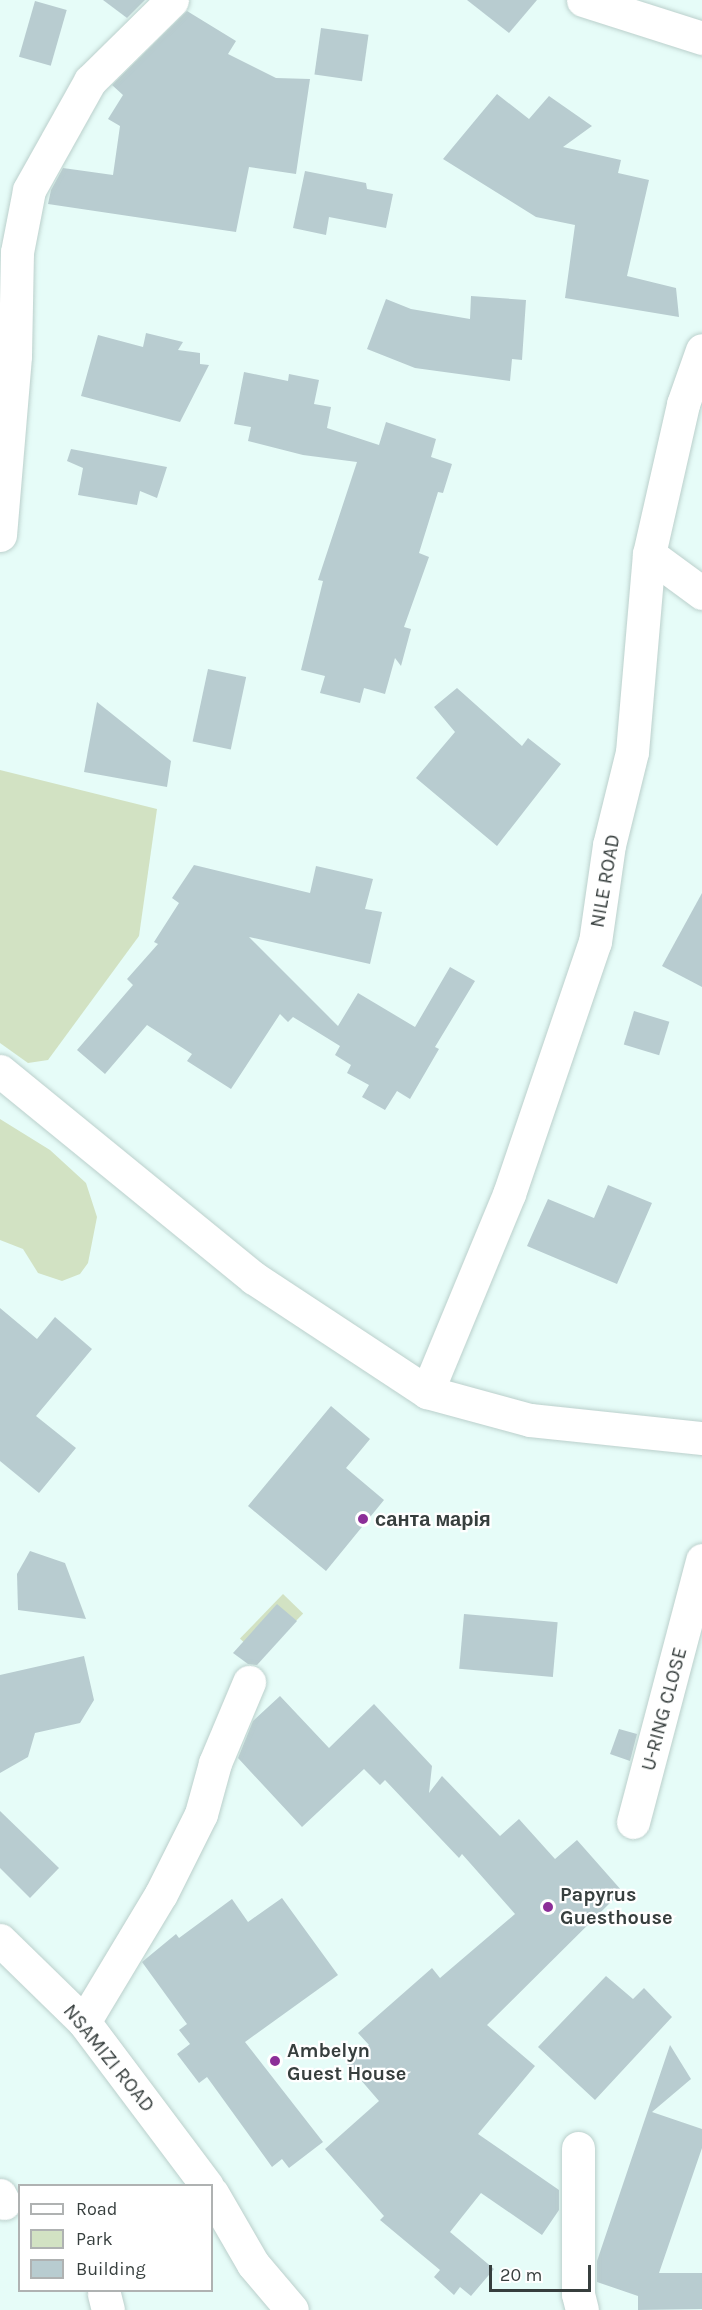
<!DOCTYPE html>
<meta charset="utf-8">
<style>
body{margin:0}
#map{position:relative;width:702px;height:2310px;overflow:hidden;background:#e6fcf8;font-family:Karla,sans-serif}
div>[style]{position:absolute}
.green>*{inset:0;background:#d2e2c3;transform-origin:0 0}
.building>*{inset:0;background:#b8ccd0;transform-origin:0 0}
.roads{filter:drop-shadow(0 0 2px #bbd0cc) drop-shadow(0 0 2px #bbd0cc)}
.minor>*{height:33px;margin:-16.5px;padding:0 16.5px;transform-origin:16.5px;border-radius:16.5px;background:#fff}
.dots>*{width:16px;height:16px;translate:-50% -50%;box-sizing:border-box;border:3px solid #fff;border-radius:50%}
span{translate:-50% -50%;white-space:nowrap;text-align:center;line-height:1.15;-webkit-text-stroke:4.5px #fff;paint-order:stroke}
.street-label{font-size:20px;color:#373f3e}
.poi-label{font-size:20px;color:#373f3e;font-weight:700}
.left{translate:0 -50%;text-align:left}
.legend{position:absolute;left:18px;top:2184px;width:195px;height:108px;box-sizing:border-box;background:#fff;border:2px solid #afb2b2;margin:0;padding:8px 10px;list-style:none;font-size:18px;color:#373f3e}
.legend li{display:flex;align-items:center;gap:12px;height:30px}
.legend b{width:30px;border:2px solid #afb2b2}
.scale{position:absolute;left:489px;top:2265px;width:102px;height:27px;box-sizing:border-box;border:3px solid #373f3e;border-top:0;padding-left:8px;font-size:18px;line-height:21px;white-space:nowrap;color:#373f3e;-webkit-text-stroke:4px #fff;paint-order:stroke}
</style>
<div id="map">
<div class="green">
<i style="clip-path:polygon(0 770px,157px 809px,139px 936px,48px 1060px,28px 1063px,0 1043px)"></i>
<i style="clip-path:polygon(0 1119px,50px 1150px,86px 1183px,97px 1217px,88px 1263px,80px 1274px,62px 1281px,38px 1273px,23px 1249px,0 1240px)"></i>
<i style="left:283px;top:1594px;width:28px;height:62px;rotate:44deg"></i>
</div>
<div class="building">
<i style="clip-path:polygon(103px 0,145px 0,127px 18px)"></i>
<i style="clip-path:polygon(467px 0,537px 0,509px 33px)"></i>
<i style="left:35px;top:1px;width:33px;height:58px;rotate:16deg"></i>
<i style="clip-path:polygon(187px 11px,236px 41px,228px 54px,276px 78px,310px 79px,296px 174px,249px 167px,236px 232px,48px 204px,51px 190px,63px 168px,113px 175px,120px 126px,108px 119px,123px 95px,112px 85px)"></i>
<i style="left:321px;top:28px;width:48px;height:47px;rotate:8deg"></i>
<i style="clip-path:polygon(497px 94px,529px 119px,549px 96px,592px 126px,563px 147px,621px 160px,618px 173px,649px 180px,627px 276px,676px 288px,679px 317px,565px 298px,575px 225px,536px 217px,443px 159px)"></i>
<i style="clip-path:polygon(305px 171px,366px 183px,367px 189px,393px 194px,386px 228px,329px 217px,326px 235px,293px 228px)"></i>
<i style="clip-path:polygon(471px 296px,526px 300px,522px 360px,512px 359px,510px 381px,415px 368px,367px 349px,386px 299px,411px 309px,470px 319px)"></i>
<i style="clip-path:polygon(146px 333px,183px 342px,178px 350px,200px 353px,200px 364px,209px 365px,180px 422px,81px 396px,98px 335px,143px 347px)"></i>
<i style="clip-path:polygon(244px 372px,288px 381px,289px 374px,319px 380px,314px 404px,331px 407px,327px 428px,379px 445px,386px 422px,436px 439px,431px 457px,452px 464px,443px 493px,438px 492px,419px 553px,429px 557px,404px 627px,411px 629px,401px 666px,395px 658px,385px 694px,364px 688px,360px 703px,320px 693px,325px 676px,301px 670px,323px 581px,318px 580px,357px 462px,303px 455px,248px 441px,251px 427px,234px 424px)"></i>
<i style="clip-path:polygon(71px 449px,167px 467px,157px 498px,140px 491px,137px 505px,78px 495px,83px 468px,67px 461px)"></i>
<i style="left:208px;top:669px;width:39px;height:74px;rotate:12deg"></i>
<i style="clip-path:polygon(457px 688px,522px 746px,528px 738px,561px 764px,497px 846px,416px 778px,455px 732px,434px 707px)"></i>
<i style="clip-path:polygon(97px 702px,171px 761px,167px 787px,84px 772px)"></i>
<i style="clip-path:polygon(194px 865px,310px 893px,316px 866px,373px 879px,365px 909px,382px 912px,370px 964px,249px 937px,338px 1026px,358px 993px,415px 1027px,450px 967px,475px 981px,435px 1047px,439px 1049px,410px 1099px,397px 1091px,385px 1110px,362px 1097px,369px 1085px,347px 1073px,351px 1065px,335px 1055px,340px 1046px,293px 1017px,288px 1022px,280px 1014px,231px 1089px,187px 1061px,192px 1054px,147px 1025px,105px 1074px,77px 1050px,133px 985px,127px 979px,158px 944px,154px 942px,179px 903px,172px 898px)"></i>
<i style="clip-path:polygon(702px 893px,702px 987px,662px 966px)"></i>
<i style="left:634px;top:1011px;width:37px;height:35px;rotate:17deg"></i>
<i style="clip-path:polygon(608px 1185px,652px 1203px,617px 1284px,527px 1246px,548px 1199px,594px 1218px)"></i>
<i style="clip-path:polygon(0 1308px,37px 1339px,55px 1317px,92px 1349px,36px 1416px,76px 1448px,39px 1493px,0 1461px)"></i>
<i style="clip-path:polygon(331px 1406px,370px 1439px,346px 1468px,384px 1500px,326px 1571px,248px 1506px)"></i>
<i style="clip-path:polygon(30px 1551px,65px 1563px,86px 1619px,18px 1610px,17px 1574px)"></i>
<i style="clip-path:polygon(277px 1604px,297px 1621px,257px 1665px,248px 1664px,233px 1653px)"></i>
<i style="left:464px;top:1614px;width:94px;height:55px;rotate:5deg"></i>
<i style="clip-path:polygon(84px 1656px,94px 1700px,80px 1723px,35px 1733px,28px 1757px,0 1773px,0 1675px)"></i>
<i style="clip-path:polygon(280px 1696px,329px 1748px,374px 1704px,432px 1766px,429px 1793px,442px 1776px,500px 1836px,519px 1819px,555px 1859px,577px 1840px,622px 1891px,487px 2025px,535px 2066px,478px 2134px,559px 2190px,559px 2210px,542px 2235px,481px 2193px,450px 2232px,494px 2269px,471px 2296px,460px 2287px,454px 2295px,434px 2277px,440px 2270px,380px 2220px,384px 2216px,325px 2149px,379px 2101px,347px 2064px,369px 2045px,358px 2033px,432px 1968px,440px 1978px,515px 1914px,462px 1854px,459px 1858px,385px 1780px,380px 1785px,364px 1769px,302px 1827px,238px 1758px,253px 1721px)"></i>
<i style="clip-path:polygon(619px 1729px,637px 1734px,630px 1761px,610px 1754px)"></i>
<i style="clip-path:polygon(0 1811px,59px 1868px,30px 1898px,0 1868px)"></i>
<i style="clip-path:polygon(282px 1898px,338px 1975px,245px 2042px,323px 2142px,289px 2168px,282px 2159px,272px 2167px,207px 2077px,199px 2083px,177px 2054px,190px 2044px,179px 2030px,187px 2024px,142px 1962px,176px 1934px,179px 1938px,232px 1899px,248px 1922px)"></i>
<i style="clip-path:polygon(606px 1976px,633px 1999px,644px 1988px,672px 2017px,595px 2100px,538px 2047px)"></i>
<i style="clip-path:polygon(670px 2045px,691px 2079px,652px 2112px,702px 2129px,702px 2148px,659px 2273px,702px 2273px,702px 2309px,638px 2310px,638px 2296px,597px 2282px,597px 2261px)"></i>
</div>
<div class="roads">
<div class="minor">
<i style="left:583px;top:0;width:125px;rotate:17.7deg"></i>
<i style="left:0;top:535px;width:180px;rotate:-85.2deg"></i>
<i style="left:15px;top:356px;width:104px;rotate:-88.9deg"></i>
<i style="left:17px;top:252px;width:63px;rotate:-79deg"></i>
<i style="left:29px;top:190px;width:125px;rotate:-60.8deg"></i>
<i style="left:90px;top:81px;width:115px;rotate:-44.6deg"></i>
<i style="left:649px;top:554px;width:66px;rotate:36.3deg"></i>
<i style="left:0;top:1071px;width:328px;rotate:39.2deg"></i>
<i style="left:254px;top:1278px;width:207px;rotate:33.4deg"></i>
<i style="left:427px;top:1392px;width:107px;rotate:15.2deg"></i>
<i style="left:530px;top:1420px;width:173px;rotate:6deg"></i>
<i style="left:427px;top:1392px;width:214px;rotate:-67.5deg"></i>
<i style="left:509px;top:1194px;width:266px;rotate:-71.2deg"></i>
<i style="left:595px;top:942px;width:98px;rotate:-81.8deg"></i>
<i style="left:609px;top:845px;width:96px;rotate:-76.1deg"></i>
<i style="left:632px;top:752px;width:199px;rotate:-85.1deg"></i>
<i style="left:649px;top:554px;width:154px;rotate:-77.2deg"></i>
<i style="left:683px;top:404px;width:57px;rotate:-70.6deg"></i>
<i style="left:633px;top:1822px;width:271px;rotate:-75.2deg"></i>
<i style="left:0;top:1940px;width:117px;rotate:44.3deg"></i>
<i style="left:84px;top:2022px;width:205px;rotate:53.1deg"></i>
<i style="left:84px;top:2022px;width:149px;rotate:-59deg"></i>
<i style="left:161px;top:1894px;width:89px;rotate:-63.4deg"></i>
<i style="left:201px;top:1814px;width:53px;rotate:-74.6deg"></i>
<i style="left:215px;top:1763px;width:88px;rotate:-67.2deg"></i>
<i style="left:578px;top:2148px;width:146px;rotate:90deg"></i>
<i style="left:578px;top:2294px;width:16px;rotate:76deg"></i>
<i style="left:212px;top:2193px;width:82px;rotate:60deg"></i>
<i style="left:253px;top:2264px;width:60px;rotate:49.7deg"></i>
<i style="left:0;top:2195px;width:9px;rotate:63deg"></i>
<i style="left:104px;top:2294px;width:16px;rotate:76deg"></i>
</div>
</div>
<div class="dots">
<i style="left:363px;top:1519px;background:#8c2e98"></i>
<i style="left:548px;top:1907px;background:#8c2e98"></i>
<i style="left:275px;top:2061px;background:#8c2e98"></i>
</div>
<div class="street-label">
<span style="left:605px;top:881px;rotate:-80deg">NILE ROAD</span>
<span style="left:664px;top:1709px;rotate:-75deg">U-RING CLOSE</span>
<span style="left:109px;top:2058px;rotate:51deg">NSAMIZI ROAD</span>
</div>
<div class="poi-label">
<span class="left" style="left:375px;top:1519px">санта марія</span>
<span class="left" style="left:560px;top:1906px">Papyrus<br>Guesthouse</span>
<span class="left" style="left:287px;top:2062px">Ambelyn<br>Guest House</span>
</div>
<ul class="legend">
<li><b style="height:8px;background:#fff"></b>Road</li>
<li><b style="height:16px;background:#d2e2c3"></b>Park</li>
<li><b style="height:16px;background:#b8ccd0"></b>Building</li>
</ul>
<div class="scale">20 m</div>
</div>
